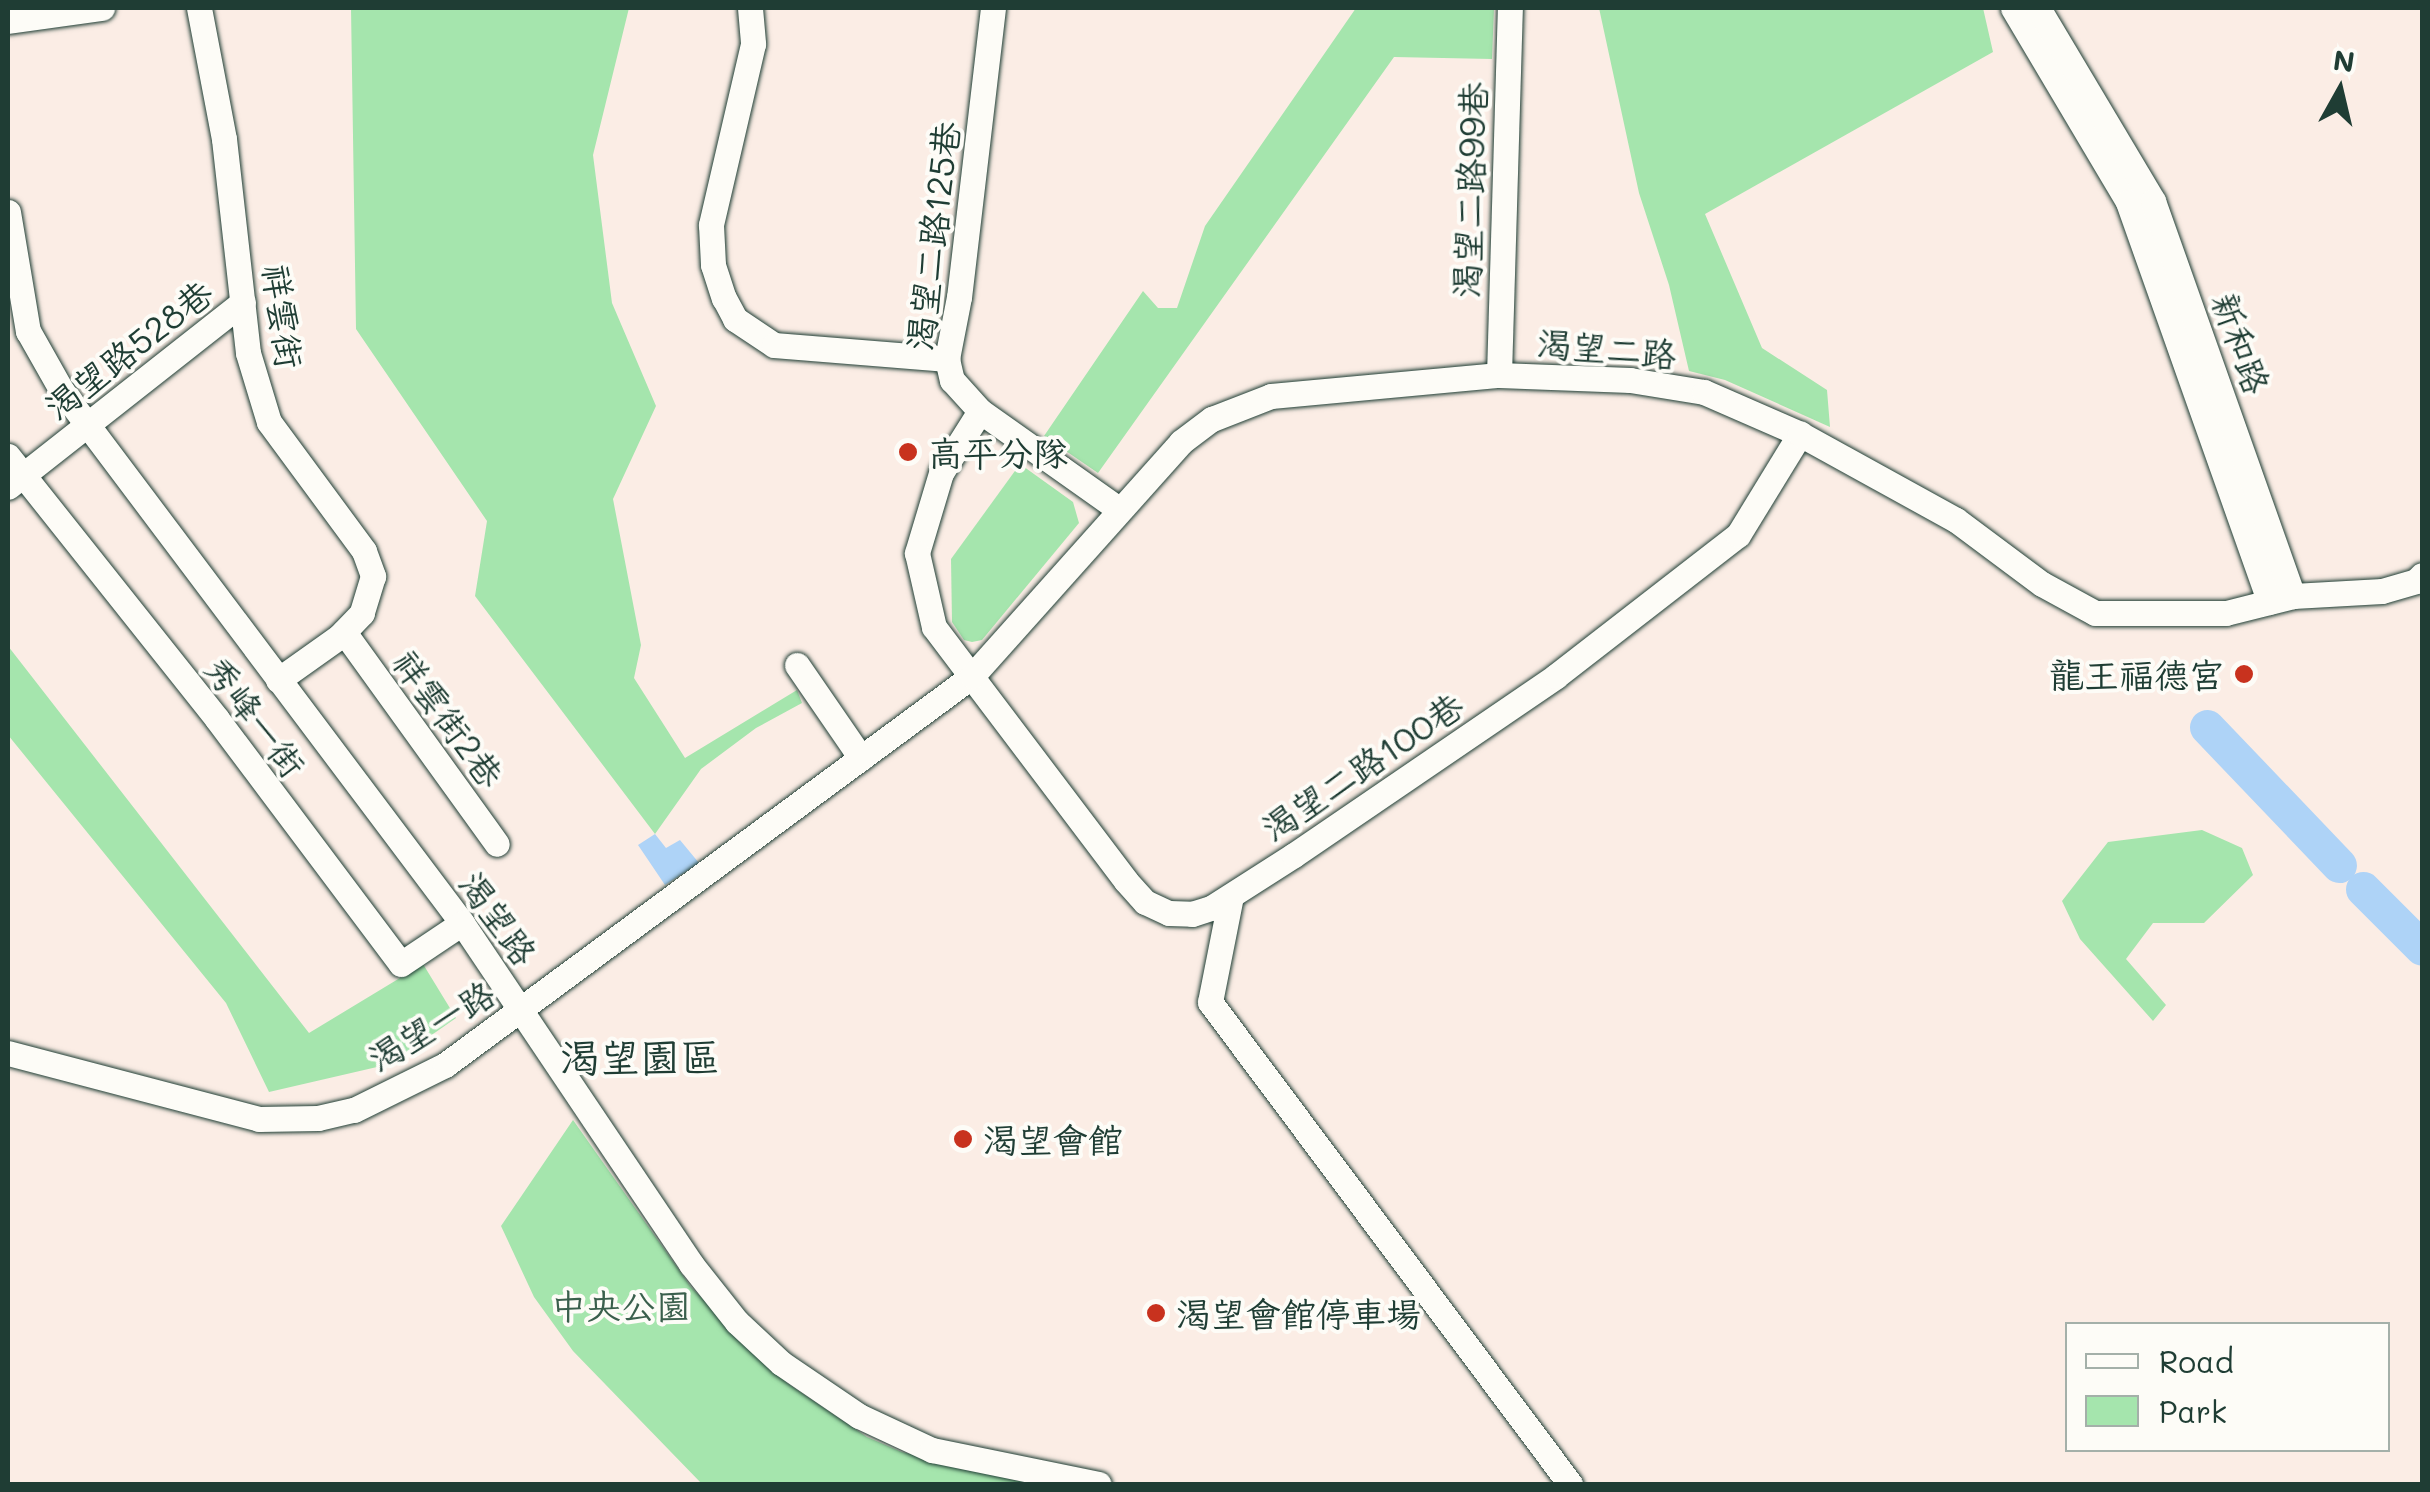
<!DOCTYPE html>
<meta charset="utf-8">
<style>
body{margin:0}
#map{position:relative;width:2430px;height:1492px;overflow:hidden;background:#fbede5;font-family:Mali,"LXGW WenKai TC",sans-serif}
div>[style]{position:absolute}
.green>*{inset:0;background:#a5e5ad}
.water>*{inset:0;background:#aed3f7}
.river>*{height:35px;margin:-17.5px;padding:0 17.5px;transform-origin:17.5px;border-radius:17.5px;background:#aed3f7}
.roads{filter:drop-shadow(0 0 2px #1f3d34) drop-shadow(0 0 2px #1f3d34)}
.minor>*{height:25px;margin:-12.5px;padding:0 12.5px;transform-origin:12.5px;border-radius:12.5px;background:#fdfcf7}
.dots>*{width:28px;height:28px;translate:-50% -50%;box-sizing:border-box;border:5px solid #fdfcf7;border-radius:50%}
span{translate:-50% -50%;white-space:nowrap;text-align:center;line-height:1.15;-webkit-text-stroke:8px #fdfcf7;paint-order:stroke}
.street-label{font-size:35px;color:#1f3d34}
.poi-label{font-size:35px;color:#1f3d34}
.left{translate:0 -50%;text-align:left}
.right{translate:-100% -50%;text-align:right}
.park-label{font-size:35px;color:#3a5f4c}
.quarter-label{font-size:40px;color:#1f3d34}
.frame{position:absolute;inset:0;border:10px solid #1f3d34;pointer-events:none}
.legend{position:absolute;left:2065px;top:1322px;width:325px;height:130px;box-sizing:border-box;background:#fdfcf7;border:2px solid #a4b0a9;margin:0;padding:12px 18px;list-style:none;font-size:30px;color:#1f3d34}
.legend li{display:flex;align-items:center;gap:20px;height:50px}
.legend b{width:50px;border:2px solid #a4b0a9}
.north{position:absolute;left:2290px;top:40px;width:100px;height:100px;-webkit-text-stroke:8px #fdfcf7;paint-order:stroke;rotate:8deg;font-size:28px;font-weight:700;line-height:40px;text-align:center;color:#1f3d34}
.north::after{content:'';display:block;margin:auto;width:35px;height:45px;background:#1f3d34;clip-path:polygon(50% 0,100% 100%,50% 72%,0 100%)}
</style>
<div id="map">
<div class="green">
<i style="clip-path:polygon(351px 8px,629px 8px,593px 155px,612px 303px,656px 406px,613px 499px,641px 645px,634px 678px,685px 758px,797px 690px,802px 703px,756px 728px,701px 769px,655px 834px,475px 596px,487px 521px,356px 329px)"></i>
<i style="clip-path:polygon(1356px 8px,1494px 8px,1492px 59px,1394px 57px,1098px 473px,1044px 436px,1143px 291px,1158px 308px,1177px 308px,1205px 226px)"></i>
<i style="clip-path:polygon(1599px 8px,1983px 8px,1993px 52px,1705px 214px,1762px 348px,1827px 390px,1830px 427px,1725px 380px,1689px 371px,1669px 285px,1639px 193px)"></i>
<i style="clip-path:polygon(1020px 464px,1073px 502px,1079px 523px,982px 640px,972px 642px,964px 640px,952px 622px,951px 559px)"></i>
<i style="clip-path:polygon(8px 646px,309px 1033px,423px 964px,456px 1018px,390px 1064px,269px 1092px,226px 1003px,8px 735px)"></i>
<i style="clip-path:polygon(2202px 830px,2242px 848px,2253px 875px,2204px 923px,2153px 923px,2126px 959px,2166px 1005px,2153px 1021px,2080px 939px,2062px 901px,2108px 842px)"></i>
<i style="clip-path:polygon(573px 1120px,691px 1287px,787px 1383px,867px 1437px,902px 1452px,1040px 1484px,702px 1484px,573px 1351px,534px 1297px,501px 1226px)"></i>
</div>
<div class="water">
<i style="clip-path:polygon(655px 834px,666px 848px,680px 840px,699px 863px,665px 885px,638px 845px)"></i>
</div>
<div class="river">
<i style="left:2207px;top:727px;width:191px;rotate:46.3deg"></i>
<i style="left:2363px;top:889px;width:83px;rotate:45deg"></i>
</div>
<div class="roads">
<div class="minor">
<i style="left:199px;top:8px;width:133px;rotate:79.2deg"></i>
<i style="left:224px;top:139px;width:215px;rotate:83.6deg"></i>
<i style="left:248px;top:353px;width:72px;rotate:73.1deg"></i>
<i style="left:269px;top:422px;width:160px;rotate:53.6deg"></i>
<i style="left:364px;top:551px;width:27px;rotate:70deg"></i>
<i style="left:373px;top:576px;width:39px;rotate:107deg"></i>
<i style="left:362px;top:613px;width:32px;rotate:134deg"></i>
<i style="left:340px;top:636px;width:76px;rotate:144.6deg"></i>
<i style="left:750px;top:8px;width:36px;rotate:85deg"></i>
<i style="left:753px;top:44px;width:186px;rotate:103.1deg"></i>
<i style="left:711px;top:225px;width:40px;rotate:87.1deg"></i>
<i style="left:713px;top:265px;width:35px;rotate:72deg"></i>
<i style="left:724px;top:298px;width:24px;rotate:62deg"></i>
<i style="left:735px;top:319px;width:47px;rotate:33.7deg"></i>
<i style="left:774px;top:345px;width:174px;rotate:4.6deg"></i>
<i style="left:993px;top:8px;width:291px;rotate:96.7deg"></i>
<i style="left:959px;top:297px;width:63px;rotate:101deg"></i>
<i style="left:947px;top:359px;width:22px;rotate:77deg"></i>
<i style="left:952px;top:380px;width:42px;rotate:47.9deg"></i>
<i style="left:980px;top:411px;width:171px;rotate:35.3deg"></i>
<i style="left:2013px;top:8px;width:226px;rotate:59.3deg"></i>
<i style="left:2128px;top:202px;width:424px;rotate:70.5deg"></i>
<i style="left:2038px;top:8px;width:225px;rotate:59.2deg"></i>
<i style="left:2153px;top:201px;width:419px;rotate:70.5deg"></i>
<i style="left:8px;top:21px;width:95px;rotate:-7.9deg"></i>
<i style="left:8px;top:212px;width:121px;rotate:80.5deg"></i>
<i style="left:28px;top:331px;width:69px;rotate:60.5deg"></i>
<i style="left:62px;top:391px;width:666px;rotate:53.06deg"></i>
<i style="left:462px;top:923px;width:411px;rotate:56.1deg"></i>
<i style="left:691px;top:1264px;width:74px;rotate:51.6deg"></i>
<i style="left:737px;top:1322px;width:60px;rotate:43deg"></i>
<i style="left:781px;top:1363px;width:94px;rotate:34.2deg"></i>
<i style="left:859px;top:1416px;width:81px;rotate:25deg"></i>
<i style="left:932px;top:1450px;width:170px;rotate:11.5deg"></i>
<i style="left:1499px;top:375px;width:367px;rotate:-88.3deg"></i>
<i style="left:980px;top:411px;width:73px;rotate:122.2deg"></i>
<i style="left:941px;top:473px;width:84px;rotate:106.7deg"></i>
<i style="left:917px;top:553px;width:76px;rotate:77.1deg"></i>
<i style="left:934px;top:627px;width:318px;rotate:52.9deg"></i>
<i style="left:1126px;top:881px;width:28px;rotate:48deg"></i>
<i style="left:1145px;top:902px;width:26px;rotate:25deg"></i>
<i style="left:1169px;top:913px;width:23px;rotate:2deg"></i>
<i style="left:1192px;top:914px;width:20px;rotate:-18deg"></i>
<i style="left:1211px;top:908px;width:98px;rotate:-32.6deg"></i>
<i style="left:1294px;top:855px;width:317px;rotate:-34.3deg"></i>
<i style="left:1556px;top:676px;width:230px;rotate:-37.8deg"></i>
<i style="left:1738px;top:535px;width:119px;rotate:-58.5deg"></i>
<i style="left:8px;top:456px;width:336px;rotate:51.5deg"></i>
<i style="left:217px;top:719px;width:306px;rotate:53.1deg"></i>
<i style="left:401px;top:964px;width:73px;rotate:-33.9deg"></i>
<i style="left:8px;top:487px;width:299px;rotate:-38.2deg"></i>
<i style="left:344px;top:632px;width:261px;rotate:54.2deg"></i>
<i style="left:797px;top:665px;width:113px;rotate:55.5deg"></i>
<i style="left:1231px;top:896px;width:108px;rotate:101.2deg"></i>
<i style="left:1210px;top:1002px;width:602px;rotate:53.24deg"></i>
<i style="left:8px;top:1053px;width:260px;rotate:14.7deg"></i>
<i style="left:259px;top:1119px;width:59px;rotate:-1deg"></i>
<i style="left:318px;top:1118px;width:37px;rotate:-13deg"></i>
<i style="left:354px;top:1110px;width:102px;rotate:-26.3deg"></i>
<i style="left:445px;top:1065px;width:655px;rotate:-36.43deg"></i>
<i style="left:972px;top:676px;width:314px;rotate:-48.2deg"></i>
<i style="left:1181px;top:442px;width:39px;rotate:-37deg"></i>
<i style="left:1212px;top:419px;width:63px;rotate:-21.3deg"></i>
<i style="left:1271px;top:396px;width:229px;rotate:-5.3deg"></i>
<i style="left:1499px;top:375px;width:131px;rotate:2.2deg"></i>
<i style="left:1630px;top:380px;width:75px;rotate:9.2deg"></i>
<i style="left:1704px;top:392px;width:105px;rotate:23.6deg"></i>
<i style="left:1800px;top:434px;width:178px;rotate:28.9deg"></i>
<i style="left:1956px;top:520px;width:107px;rotate:36.7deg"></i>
<i style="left:2042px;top:584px;width:60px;rotate:28.7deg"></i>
<i style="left:2095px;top:613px;width:131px"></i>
<i style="left:2226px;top:613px;width:69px;rotate:-14.2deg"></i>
<i style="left:2293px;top:596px;width:89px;rotate:-3.2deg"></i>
<i style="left:2382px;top:591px;width:35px;rotate:-16deg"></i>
<i style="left:2416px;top:581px;width:8px;rotate:-45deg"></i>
</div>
</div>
<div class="dots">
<i style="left:908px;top:452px;background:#c8321e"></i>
<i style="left:2244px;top:674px;background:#c8321e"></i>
<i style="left:963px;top:1139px;background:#c8321e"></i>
<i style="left:1156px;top:1313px;background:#c8321e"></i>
</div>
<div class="street-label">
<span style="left:1469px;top:190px;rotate:-88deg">渴望二路99巷</span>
<span style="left:932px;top:236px;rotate:-83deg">渴望二路125巷</span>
<span style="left:284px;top:316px;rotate:82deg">祥雲街</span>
<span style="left:2242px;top:343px;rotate:70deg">新和路</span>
<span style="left:1607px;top:348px;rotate:5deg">渴望二路</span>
<span style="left:128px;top:349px;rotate:-38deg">渴望路528巷</span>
<span style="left:256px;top:716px;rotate:53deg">秀峰一街</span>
<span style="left:449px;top:718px;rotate:54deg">祥雲街2巷</span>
<span style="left:1362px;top:766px;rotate:-34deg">渴望二路100巷</span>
<span style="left:499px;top:918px;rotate:54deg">渴望路</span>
<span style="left:431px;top:1025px;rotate:-31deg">渴望一路</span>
</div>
<div class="poi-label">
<span class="left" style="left:928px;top:452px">高平分隊</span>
<span class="right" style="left:2224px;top:674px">龍王福德宮</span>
<span class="left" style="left:983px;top:1139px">渴望會館</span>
<span class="left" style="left:1176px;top:1313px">渴望會館停車場</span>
</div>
<div class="park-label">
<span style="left:621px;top:1305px">中央公園</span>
</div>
<div class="quarter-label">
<span style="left:640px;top:1056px">渴望園區</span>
</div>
<div class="frame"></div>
<ul class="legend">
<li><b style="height:12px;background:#fdfcf7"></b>Road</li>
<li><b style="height:28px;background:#a5e5ad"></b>Park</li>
</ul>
<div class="north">N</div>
</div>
